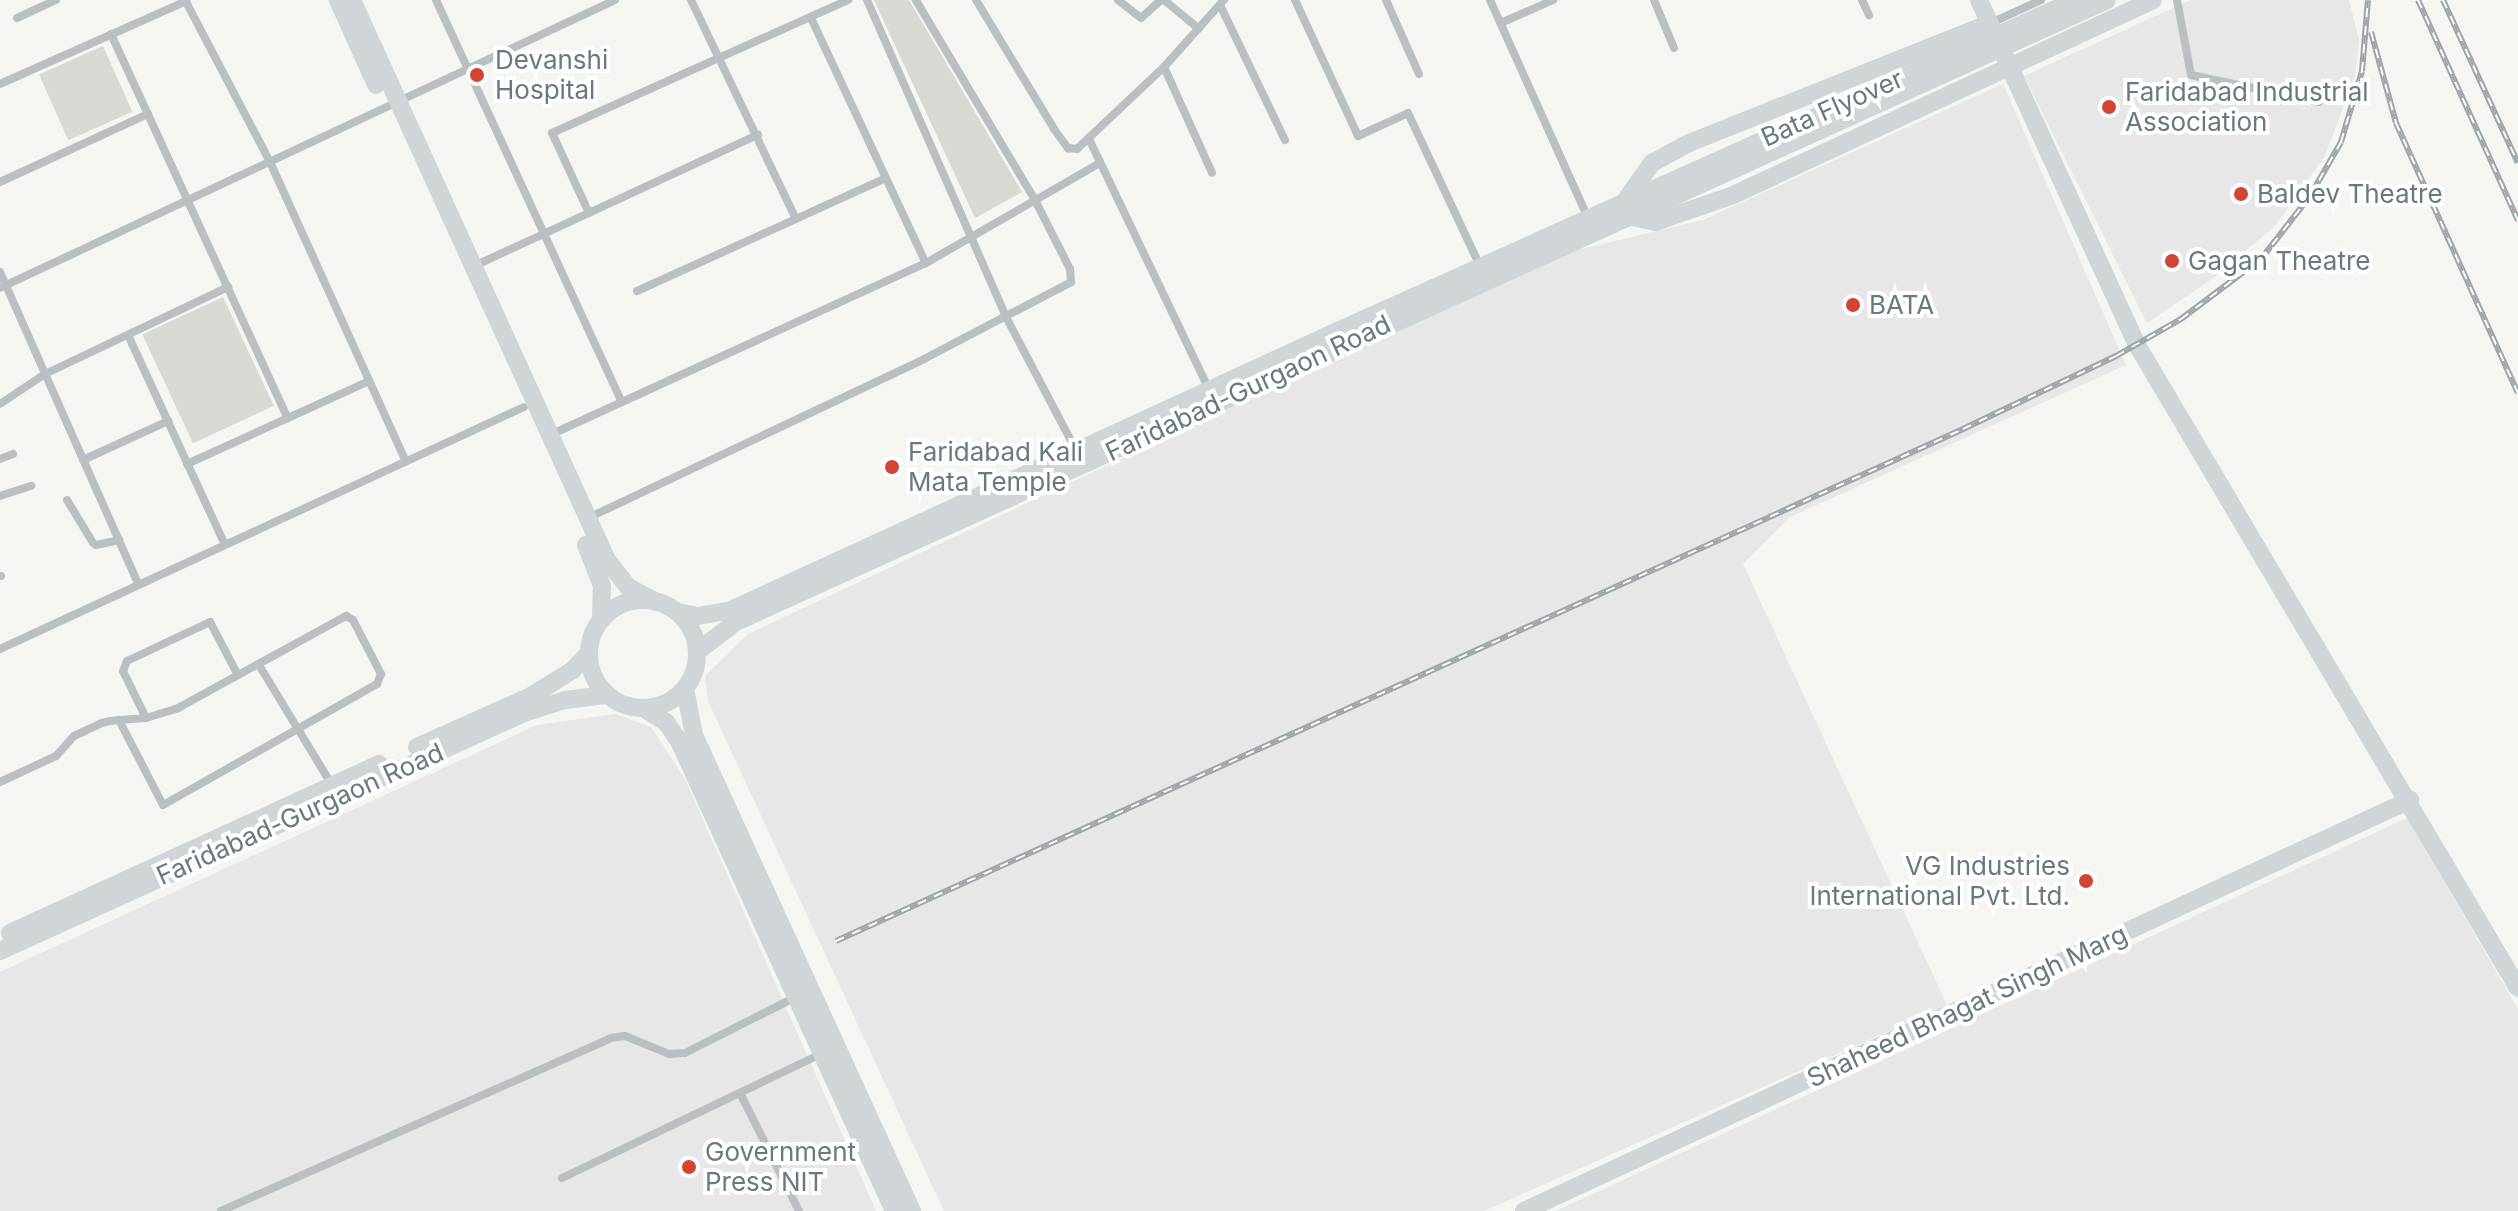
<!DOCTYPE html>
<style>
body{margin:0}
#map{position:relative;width:2518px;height:1211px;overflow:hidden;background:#f5f5f2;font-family:Inter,sans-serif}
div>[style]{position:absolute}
.built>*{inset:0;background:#e6e7e6}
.green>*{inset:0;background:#d6dad2;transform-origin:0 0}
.street>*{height:8px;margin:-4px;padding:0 4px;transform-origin:4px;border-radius:4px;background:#bac0c2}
.secondary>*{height:18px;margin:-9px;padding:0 9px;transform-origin:9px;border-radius:9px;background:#d0d5d7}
.secondary>.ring{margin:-9px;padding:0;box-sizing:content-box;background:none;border:18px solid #d0d5d7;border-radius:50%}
.rail>*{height:6px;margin-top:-3px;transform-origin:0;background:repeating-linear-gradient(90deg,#fff 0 9px,#9da5a8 0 18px);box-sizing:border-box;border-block:2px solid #9da5a8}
.dots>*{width:22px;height:22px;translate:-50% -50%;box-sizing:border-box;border:4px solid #fff;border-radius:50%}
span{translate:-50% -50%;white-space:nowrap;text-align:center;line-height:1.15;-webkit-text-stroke:8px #fff;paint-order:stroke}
.poi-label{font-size:26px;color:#677981}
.left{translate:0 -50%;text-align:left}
.right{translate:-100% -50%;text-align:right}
.street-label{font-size:26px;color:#677981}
</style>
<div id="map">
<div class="built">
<i style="clip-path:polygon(2191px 0,2349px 0,2359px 40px,2355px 76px,2325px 156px,2275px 226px,2212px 279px,2147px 323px,2024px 76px)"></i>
<i style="clip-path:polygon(2003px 84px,2126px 365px,1790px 517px,1743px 564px,1947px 1005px,1484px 1211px,944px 1211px,708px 701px,705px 676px,748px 634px,1556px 255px,1703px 220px)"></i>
<i style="clip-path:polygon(615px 714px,651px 727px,685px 779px,876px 1211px,0 1211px,0 972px,537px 725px)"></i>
<i style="clip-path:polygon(2407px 818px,2518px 1009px,2518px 1211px,1556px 1211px)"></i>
</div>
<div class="green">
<i style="clip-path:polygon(874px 0,909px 0,1022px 192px,975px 218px)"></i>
<i style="left:103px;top:46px;width:72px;height:70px;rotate:66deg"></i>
<i style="left:223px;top:297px;width:120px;height:89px;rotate:65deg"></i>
</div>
<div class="street">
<i style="left:185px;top:0;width:183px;rotate:62.3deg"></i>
<i style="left:270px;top:162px;width:329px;rotate:65.6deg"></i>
<i style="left:436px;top:0;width:443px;rotate:65.2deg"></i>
<i style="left:691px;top:0;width:243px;rotate:64.4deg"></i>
<i style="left:867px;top:0;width:346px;rotate:66.3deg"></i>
<i style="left:1006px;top:317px;width:153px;rotate:62.3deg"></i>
<i style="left:976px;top:0;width:151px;rotate:58.8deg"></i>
<i style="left:1054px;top:129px;width:24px;rotate:54deg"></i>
<i style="left:1068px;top:148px;width:9px;rotate:6deg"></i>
<i style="left:1077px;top:149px;width:120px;rotate:-43.3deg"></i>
<i style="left:1164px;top:67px;width:90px;rotate:-48.2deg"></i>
<i style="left:1118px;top:0;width:29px;rotate:38deg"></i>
<i style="left:1141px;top:18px;width:27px;rotate:-42deg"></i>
<i style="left:1164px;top:0;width:45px;rotate:39.6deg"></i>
<i style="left:1295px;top:0;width:150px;rotate:65.1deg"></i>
<i style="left:1358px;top:136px;width:55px;rotate:-24.7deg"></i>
<i style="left:1408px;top:113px;width:169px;rotate:64.8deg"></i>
<i style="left:1386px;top:0;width:81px;rotate:66deg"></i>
<i style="left:1490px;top:0;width:239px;rotate:65.8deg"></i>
<i style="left:1654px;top:0;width:52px;rotate:67.4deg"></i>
<i style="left:1862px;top:0;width:17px;rotate:65deg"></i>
<i style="left:2177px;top:0;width:76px;rotate:79.4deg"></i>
<i style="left:2191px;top:75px;width:131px;rotate:11.9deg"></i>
<i style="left:1220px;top:5px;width:150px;rotate:64.3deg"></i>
<i style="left:17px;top:18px;width:43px;rotate:-24.8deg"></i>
<i style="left:811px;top:18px;width:271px;rotate:64.9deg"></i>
<i style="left:1503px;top:22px;width:55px;rotate:-23.7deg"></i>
<i style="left:1991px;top:23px;width:55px;rotate:-24.7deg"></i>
<i style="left:111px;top:34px;width:423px;rotate:65.3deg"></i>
<i style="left:1164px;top:67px;width:116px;rotate:65.6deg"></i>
<i style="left:0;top:84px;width:204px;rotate:-24deg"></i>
<i style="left:1089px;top:139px;width:280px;rotate:64.4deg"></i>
<i style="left:0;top:182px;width:163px;rotate:-24.7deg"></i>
<i style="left:589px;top:213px;width:88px;rotate:-114.8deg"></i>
<i style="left:552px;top:133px;width:325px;rotate:-24.2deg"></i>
<i style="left:474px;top:266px;width:313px;rotate:-24.8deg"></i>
<i style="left:0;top:272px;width:342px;rotate:66.1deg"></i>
<i style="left:0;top:288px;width:679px;rotate:-25.09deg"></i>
<i style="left:637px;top:291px;width:273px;rotate:-24.4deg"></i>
<i style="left:128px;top:335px;width:231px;rotate:65.2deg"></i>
<i style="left:0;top:404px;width:54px;rotate:-33.7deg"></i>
<i style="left:45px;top:374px;width:203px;rotate:-25.4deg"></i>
<i style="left:550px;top:435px;width:413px;rotate:-24.6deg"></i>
<i style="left:926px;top:263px;width:201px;rotate:-29.9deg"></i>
<i style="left:0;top:459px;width:14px;rotate:-21deg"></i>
<i style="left:83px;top:460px;width:94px;rotate:-24.6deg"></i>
<i style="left:187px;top:464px;width:200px;rotate:-24.5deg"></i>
<i style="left:0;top:496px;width:33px;rotate:-18deg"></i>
<i style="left:67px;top:500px;width:50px;rotate:58.8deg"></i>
<i style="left:588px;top:518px;width:372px;rotate:-25.3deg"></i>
<i style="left:924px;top:359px;width:166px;rotate:-27.6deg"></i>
<i style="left:1071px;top:282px;width:13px;rotate:-94deg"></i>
<i style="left:1070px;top:269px;width:77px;rotate:-116.9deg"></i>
<i style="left:1035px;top:200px;width:233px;rotate:-120.8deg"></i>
<i style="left:96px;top:545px;width:24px;rotate:-12deg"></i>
<i style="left:0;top:576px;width:1px"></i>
<i style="left:0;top:649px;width:577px;rotate:-24.79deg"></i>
<i style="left:259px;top:665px;width:140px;rotate:58.7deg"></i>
<i style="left:146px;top:718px;width:52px;rotate:-116.1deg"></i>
<i style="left:123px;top:671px;width:11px;rotate:-68deg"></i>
<i style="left:127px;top:661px;width:92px;rotate:-25.2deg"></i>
<i style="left:210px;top:622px;width:60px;rotate:62.2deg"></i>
<i style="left:0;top:782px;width:62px;rotate:-24.9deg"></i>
<i style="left:56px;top:756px;width:27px;rotate:-48deg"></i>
<i style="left:74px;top:736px;width:31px;rotate:-25deg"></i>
<i style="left:102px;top:723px;width:9px;rotate:-13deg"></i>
<i style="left:111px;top:721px;width:8px;rotate:-7deg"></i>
<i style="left:119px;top:720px;width:27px;rotate:-4deg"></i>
<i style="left:146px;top:718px;width:34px;rotate:-17deg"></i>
<i style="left:178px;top:708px;width:192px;rotate:-28.7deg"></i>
<i style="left:346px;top:616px;width:8px;rotate:30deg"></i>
<i style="left:353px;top:620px;width:61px;rotate:62.6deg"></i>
<i style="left:381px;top:674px;width:11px;rotate:112deg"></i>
<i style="left:377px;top:684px;width:246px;rotate:150.5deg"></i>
<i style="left:163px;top:805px;width:96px;rotate:-117.4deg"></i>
<i style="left:740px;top:1093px;width:132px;rotate:63.4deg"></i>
<i style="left:562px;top:1178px;width:287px;rotate:-25.6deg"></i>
<i style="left:221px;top:1211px;width:427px;rotate:-23.9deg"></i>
<i style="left:611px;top:1038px;width:14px;rotate:-8deg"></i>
<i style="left:625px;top:1036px;width:48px;rotate:22.2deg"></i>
<i style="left:669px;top:1054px;width:16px;rotate:-4deg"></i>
<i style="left:685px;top:1053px;width:124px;rotate:-26.8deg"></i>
</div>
<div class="secondary">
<i style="left:338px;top:0;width:93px;rotate:65.9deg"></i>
<i style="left:352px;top:0;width:615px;rotate:65.52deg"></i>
<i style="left:607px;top:560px;width:34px;rotate:52deg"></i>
<i style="left:628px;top:587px;width:32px;rotate:28deg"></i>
<i style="left:1979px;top:0;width:379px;rotate:65.4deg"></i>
<i style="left:2137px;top:345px;width:747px;rotate:59.35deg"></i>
<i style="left:1627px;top:198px;width:43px;rotate:-54.5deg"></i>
<i style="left:1652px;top:163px;width:42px;rotate:-28.4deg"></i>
<i style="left:1689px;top:143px;width:320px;rotate:-21.7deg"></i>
<i style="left:1632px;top:217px;width:24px;rotate:12deg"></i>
<i style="left:1655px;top:222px;width:80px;rotate:-18.9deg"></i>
<i style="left:1731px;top:196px;width:465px;rotate:-24.9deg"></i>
<i style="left:586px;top:545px;width:44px;rotate:68.7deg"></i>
<i style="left:602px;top:586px;width:33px;rotate:92deg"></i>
<i class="ring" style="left:589px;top:600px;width:90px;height:90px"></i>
<i style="left:677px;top:612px;width:21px;rotate:11deg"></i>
<i style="left:698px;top:616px;width:34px;rotate:-10deg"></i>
<i style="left:731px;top:610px;width:660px;rotate:-24.7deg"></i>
<i style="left:1331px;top:334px;width:816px;rotate:-24.15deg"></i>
<i style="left:698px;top:651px;width:48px;rotate:-37.3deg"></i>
<i style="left:736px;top:622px;width:1505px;rotate:-24.4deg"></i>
<i style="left:685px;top:689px;width:47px;rotate:78.9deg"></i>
<i style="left:694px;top:735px;width:524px;rotate:65.39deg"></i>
<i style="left:645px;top:709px;width:25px;rotate:32deg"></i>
<i style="left:666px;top:722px;width:23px;rotate:56deg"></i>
<i style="left:679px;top:741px;width:517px;rotate:65.42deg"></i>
<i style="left:417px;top:747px;width:125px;rotate:-24.1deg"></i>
<i style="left:531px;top:696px;width:49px;rotate:-31.8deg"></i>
<i style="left:573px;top:670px;width:23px;rotate:-47deg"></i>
<i style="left:10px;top:933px;width:406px;rotate:-24.6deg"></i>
<i style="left:0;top:951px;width:576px;rotate:-24.43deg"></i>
<i style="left:524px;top:713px;width:43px;rotate:-17.6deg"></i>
<i style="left:565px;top:700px;width:41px;rotate:-7deg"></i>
<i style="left:1524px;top:1211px;width:977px;rotate:-24.89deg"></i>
</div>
<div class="rail">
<i style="left:2418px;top:0;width:242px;rotate:65.6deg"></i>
<i style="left:2443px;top:0;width:179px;rotate:65.3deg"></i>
<i style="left:2371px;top:32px;width:94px;rotate:74.6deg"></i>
<i style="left:2396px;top:123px;width:296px;rotate:65.7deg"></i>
<i style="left:836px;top:941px;width:1238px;rotate:-24.43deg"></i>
<i style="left:1963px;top:429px;width:170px;rotate:-25.5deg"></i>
<i style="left:2116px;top:356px;width:75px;rotate:-29.6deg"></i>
<i style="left:2181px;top:319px;width:100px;rotate:-36.9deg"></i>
<i style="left:2261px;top:259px;width:80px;rotate:-52.1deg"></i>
<i style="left:2310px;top:196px;width:62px;rotate:-60.1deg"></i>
<i style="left:2341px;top:142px;width:74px;rotate:-73.5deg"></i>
<i style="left:2362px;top:71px;width:71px;rotate:-85.2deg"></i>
</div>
<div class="dots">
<i style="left:477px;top:75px;background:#d24536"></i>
<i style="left:2109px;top:107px;background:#d24536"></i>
<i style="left:2241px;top:194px;background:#d24536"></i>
<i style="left:2172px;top:261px;background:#d24536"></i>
<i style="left:1853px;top:305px;background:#d24536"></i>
<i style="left:892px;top:467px;background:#d24536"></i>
<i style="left:2086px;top:881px;background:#d24536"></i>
<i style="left:689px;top:1167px;background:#d24536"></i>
</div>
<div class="poi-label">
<span class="left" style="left:495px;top:75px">Devanshi<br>Hospital</span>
<span class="left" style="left:2125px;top:107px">Faridabad Industrial<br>Association</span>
<span class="left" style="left:2257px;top:194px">Baldev Theatre</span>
<span class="left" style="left:2188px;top:261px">Gagan Theatre</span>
<span class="left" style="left:1869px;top:305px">BATA</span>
<span class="left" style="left:908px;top:467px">Faridabad Kali<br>Mata Temple</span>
<span class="right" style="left:2070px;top:881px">VG Industries<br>International Pvt. Ltd.</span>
<span class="left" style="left:705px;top:1167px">Government<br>Press NIT</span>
</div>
<div class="street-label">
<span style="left:1832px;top:108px;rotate:-24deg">Bata Flyover</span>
<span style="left:1248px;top:388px;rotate:-25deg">Faridabad-Gurgaon Road</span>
<span style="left:300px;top:814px;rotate:-24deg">Faridabad-Gurgaon Road</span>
<span style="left:1967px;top:1006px;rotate:-25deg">Shaheed Bhagat Singh Marg</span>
</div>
</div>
